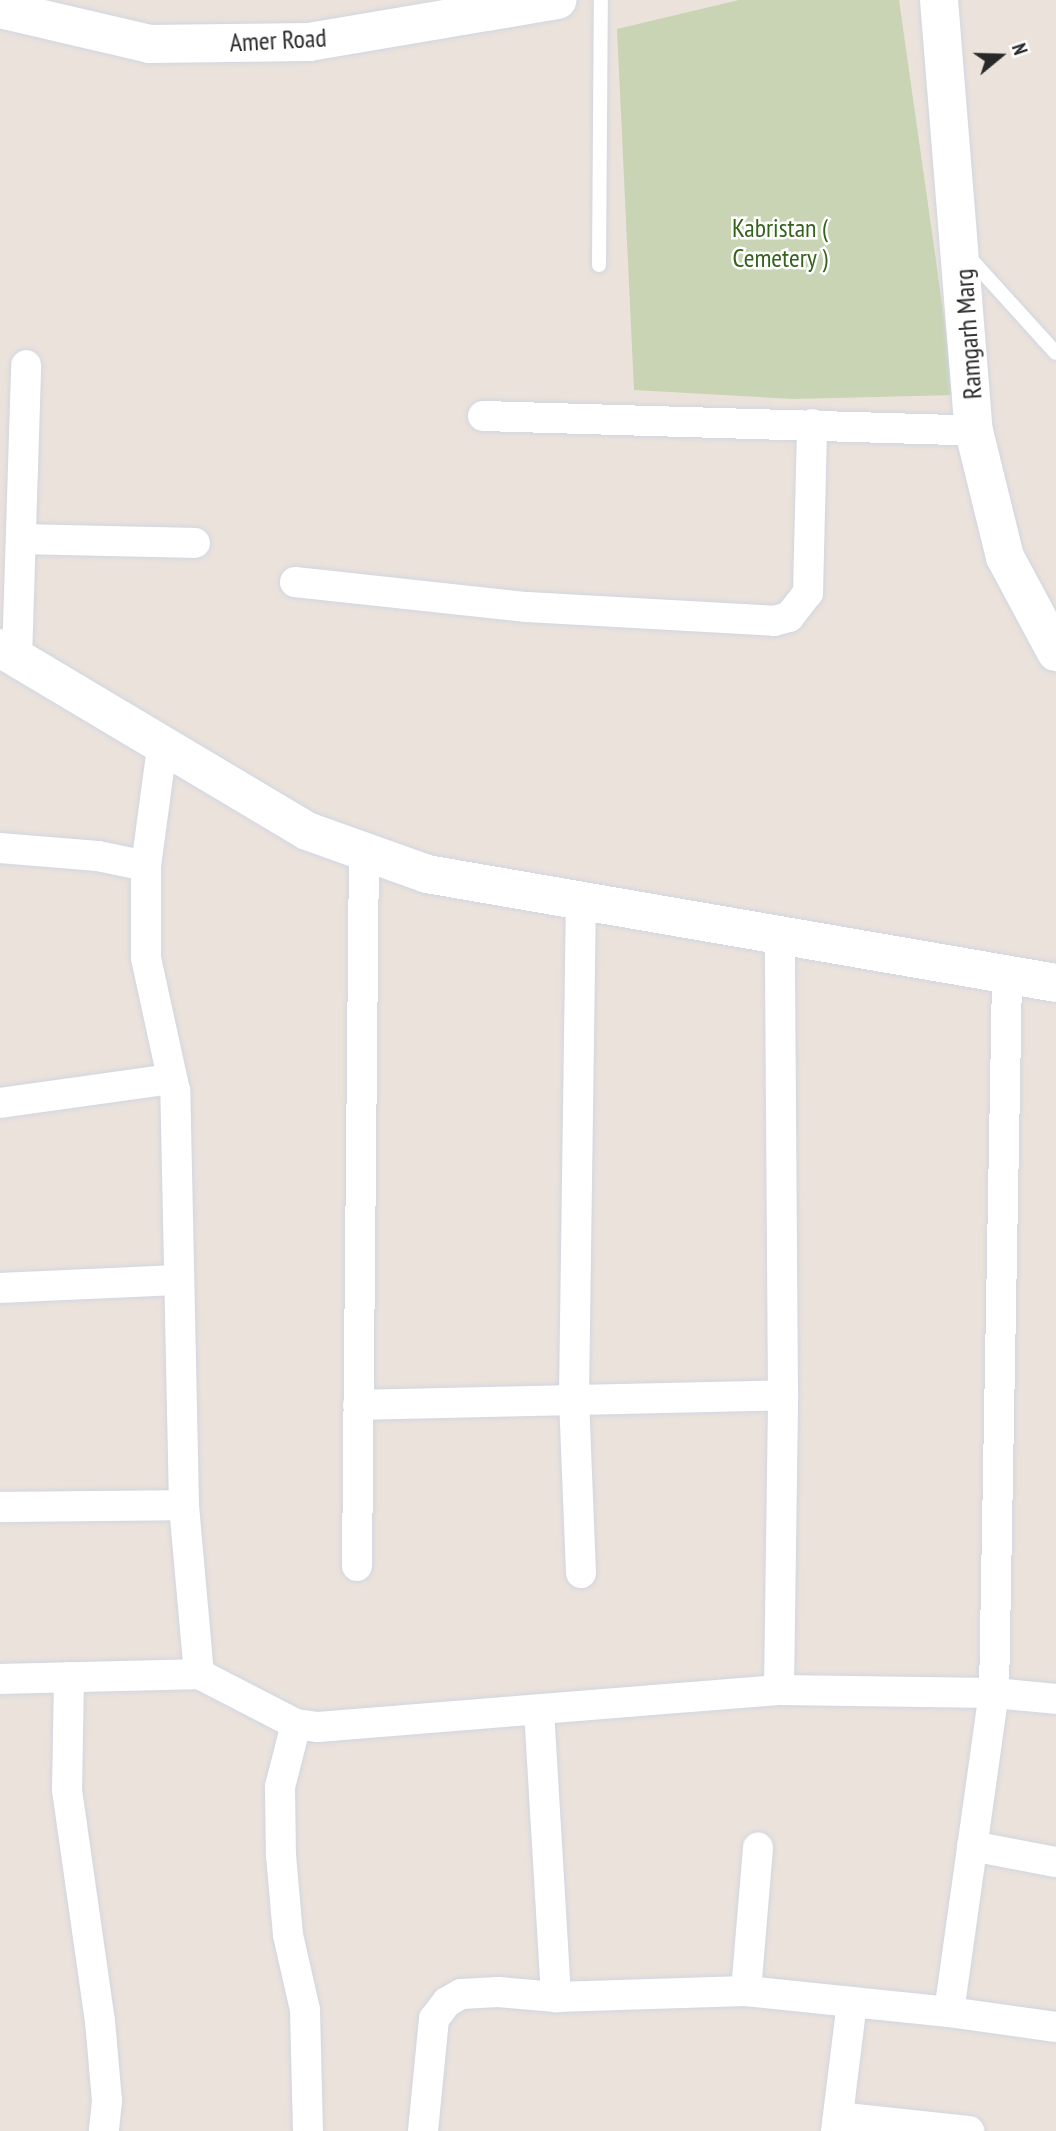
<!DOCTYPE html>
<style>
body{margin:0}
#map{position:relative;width:1056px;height:2131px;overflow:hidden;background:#ebe2db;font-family:"PT Sans Narrow",sans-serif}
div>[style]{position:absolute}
.cemetery>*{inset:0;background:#c8d4b3}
.roads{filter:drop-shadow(0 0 2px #d1d6e2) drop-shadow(0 0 2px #d1d6e2)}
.lane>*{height:14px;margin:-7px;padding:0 7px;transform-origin:7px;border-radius:7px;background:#fff}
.street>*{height:30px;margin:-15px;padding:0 15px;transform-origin:15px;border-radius:15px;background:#fff}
.secondary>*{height:38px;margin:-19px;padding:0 19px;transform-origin:19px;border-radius:19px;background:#fff}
span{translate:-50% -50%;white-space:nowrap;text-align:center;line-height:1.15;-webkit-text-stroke:5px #fff;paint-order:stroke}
.street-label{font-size:26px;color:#292929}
.park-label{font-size:26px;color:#35631c}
.north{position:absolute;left:965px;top:21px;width:70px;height:70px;-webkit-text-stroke:5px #fff;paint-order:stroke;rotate:71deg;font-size:19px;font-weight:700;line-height:28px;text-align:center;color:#292929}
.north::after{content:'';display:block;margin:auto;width:24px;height:32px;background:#292929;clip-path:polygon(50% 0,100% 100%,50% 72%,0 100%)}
</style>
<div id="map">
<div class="cemetery">
<i style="clip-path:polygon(739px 0,899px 0,955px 395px,793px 399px,634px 390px,617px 29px)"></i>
</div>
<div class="roads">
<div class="lane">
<i style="left:967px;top:255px;width:132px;rotate:47.8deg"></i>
<i style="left:599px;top:265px;width:265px;rotate:-89.6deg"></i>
</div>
<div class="street">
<i style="left:483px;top:416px;width:491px;rotate:1.7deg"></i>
<i style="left:22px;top:539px;width:173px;rotate:1.3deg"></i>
<i style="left:295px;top:582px;width:233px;rotate:6.2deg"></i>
<i style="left:527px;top:607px;width:247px;rotate:3.2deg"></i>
<i style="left:774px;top:621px;width:16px;rotate:-15deg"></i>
<i style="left:789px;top:617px;width:31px;rotate:-52deg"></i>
<i style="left:808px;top:593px;width:169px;rotate:-88.6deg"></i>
<i style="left:17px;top:658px;width:293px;rotate:-88.2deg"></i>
<i style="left:0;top:848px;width:98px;rotate:4.7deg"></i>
<i style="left:98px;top:856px;width:49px;rotate:11.8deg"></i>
<i style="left:0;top:1103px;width:173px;rotate:-8deg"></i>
<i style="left:0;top:1288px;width:179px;rotate:-2.6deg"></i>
<i style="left:358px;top:1405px;width:425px;rotate:-1.3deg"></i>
<i style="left:0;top:1507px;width:184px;rotate:-0.6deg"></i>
<i style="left:357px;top:1566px;width:712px;rotate:-89.44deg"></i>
<i style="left:581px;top:1573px;width:176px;rotate:-92.3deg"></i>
<i style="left:574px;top:1397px;width:497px;rotate:-89.2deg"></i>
<i style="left:199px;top:1674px;width:109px;rotate:27.3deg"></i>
<i style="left:296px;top:1724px;width:22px;rotate:8deg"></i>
<i style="left:318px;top:1727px;width:462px;rotate:-4.6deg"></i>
<i style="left:779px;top:1690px;width:215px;rotate:0.8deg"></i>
<i style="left:994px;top:1693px;width:62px;rotate:5.5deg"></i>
<i style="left:69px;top:1677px;width:113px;rotate:91deg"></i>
<i style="left:67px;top:1790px;width:233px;rotate:81.9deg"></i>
<i style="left:100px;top:2021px;width:80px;rotate:85deg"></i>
<i style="left:107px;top:2101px;width:30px;rotate:96deg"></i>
<i style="left:0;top:1679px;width:199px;rotate:-1.4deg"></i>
<i style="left:199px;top:1674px;width:170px;rotate:-95.1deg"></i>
<i style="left:184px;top:1505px;width:414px;rotate:-91.2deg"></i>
<i style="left:175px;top:1091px;width:136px;rotate:-102.3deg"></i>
<i style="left:146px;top:958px;width:92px;rotate:-90deg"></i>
<i style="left:146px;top:866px;width:119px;rotate:-82.3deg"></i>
<i style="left:779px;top:1690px;width:295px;rotate:-89.2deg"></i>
<i style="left:783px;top:1395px;width:456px;rotate:-90.4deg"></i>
<i style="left:539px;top:1710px;width:288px;rotate:86.6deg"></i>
<i style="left:556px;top:1997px;width:190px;rotate:-1.8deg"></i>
<i style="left:746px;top:1991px;width:204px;rotate:5.9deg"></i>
<i style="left:949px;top:2012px;width:322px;rotate:-82deg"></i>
<i style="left:994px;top:1693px;width:716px;rotate:-88.96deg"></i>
<i style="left:296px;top:1724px;width:65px;rotate:104.3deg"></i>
<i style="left:280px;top:1787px;width:68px;rotate:89.2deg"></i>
<i style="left:281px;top:1855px;width:80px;rotate:85deg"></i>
<i style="left:288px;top:1935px;width:77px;rotate:77.2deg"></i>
<i style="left:305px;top:2010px;width:121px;rotate:88.6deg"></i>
<i style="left:972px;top:1846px;width:86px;rotate:10.8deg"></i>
<i style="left:746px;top:1991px;width:144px;rotate:-85.2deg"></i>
<i style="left:949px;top:2012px;width:108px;rotate:8deg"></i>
<i style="left:838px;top:2117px;width:132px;rotate:6.1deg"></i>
<i style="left:423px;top:2131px;width:113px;rotate:-84.4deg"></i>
<i style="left:434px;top:2019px;width:21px;rotate:-53deg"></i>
<i style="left:447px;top:2002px;width:16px;rotate:-30deg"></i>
<i style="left:461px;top:1994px;width:37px;rotate:-3deg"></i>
<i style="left:498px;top:1992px;width:58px;rotate:4.9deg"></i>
<i style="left:836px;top:2131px;width:130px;rotate:-82.9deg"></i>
</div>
<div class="secondary">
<i style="left:939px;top:0;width:432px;rotate:85.4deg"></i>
<i style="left:974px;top:431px;width:130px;rotate:76.2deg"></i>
<i style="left:1005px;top:557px;width:108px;rotate:61.8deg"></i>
<i style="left:0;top:9px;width:154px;rotate:13.1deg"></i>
<i style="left:150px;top:44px;width:159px;rotate:-0.7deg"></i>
<i style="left:309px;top:42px;width:252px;rotate:-9.6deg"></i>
<i style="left:0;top:648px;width:357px;rotate:30.8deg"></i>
<i style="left:307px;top:831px;width:127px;rotate:19.7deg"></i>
<i style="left:427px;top:874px;width:638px;rotate:9.83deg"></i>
</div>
</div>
<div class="street-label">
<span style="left:278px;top:40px;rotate:-3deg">Amer Road</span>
<span style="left:968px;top:334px;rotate:-94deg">Ramgarh Marg</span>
</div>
<div class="park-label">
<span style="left:780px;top:243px">Kabristan (<br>Cemetery )</span>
</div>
<div class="north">N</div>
</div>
